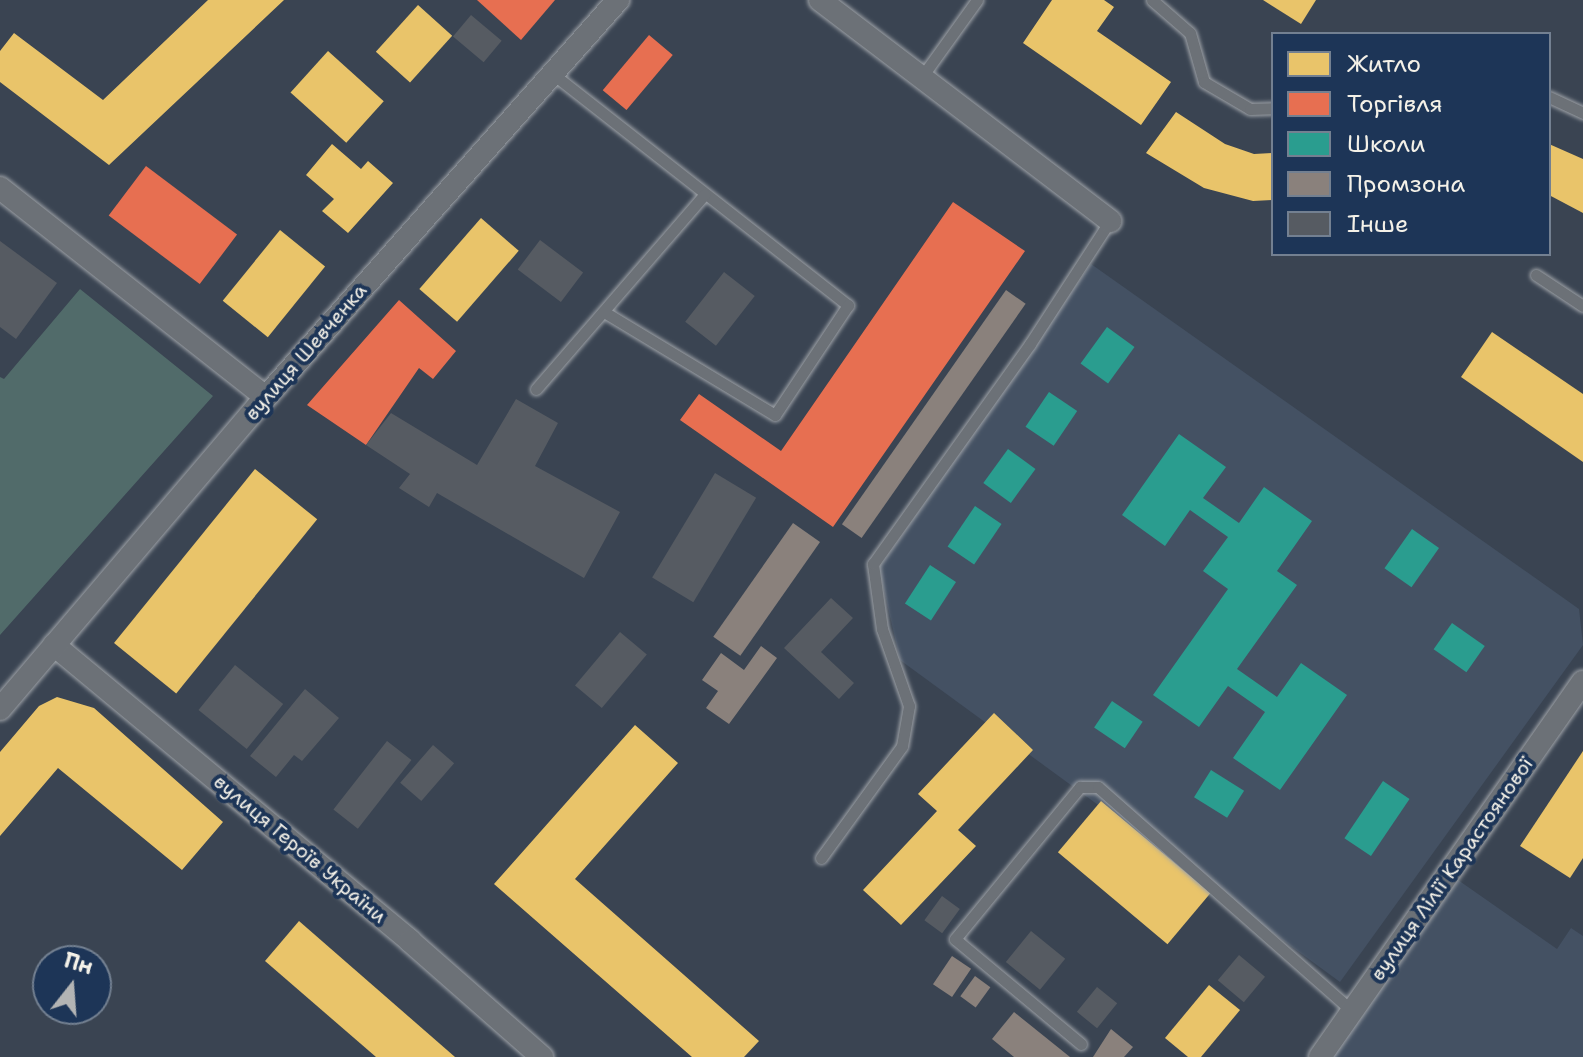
<!DOCTYPE html>
<meta charset="utf-8">
<style>
body{margin:0}
#map{position:relative;width:1583px;height:1057px;overflow:hidden;background:#3a4452;font-family:"Shantell Sans",sans-serif}
div>[style]{position:absolute}
.built>*{inset:0;background:#445163}
.green>*{inset:0;background:#516b6a}
.homes>*{inset:0;background:#e9c46a;transform-origin:0 0}
.shops>*{inset:0;background:#e76f51;transform-origin:0 0}
.schools>*{inset:0;background:#2a9d8f;transform-origin:0 0}
.industry>*{inset:0;background:#8a817c;transform-origin:0 0}
.building>*{inset:0;background:#565b62;transform-origin:0 0}
.roads{filter:drop-shadow(0 0 2px #9ea2a7) drop-shadow(0 0 2px #9ea2a7)}
.lane>*{height:11px;margin:-5.5px;padding:0 5.5px;transform-origin:5.5px;border-radius:5.5px;background:#6c7177}
.street>*{height:22px;margin:-11px;padding:0 11px;transform-origin:11px;border-radius:11px;background:#6c7177}
span{translate:-50% -50%;white-space:nowrap;text-align:center;line-height:1.15;-webkit-text-stroke:8px #1d3557;paint-order:stroke}
.street-label{font-size:20px;color:#f4f1e8}
.legend{position:absolute;left:1271px;top:32px;width:280px;height:224px;box-sizing:border-box;background:#1d3557;border:2px solid #738091;margin:0;padding:10px 14px;list-style:none;font-size:24px;color:#f4f1e8}
.legend li{display:flex;align-items:center;gap:16px;height:40px}
.legend b{width:40px;border:2px solid #738091}
.north{position:absolute;left:32px;top:945px;width:80px;height:80px;box-sizing:border-box;background:#1d3557;border:2px solid #738091;border-radius:50%;rotate:17deg;font-size:22px;font-weight:700;line-height:32px;text-align:center;color:#f4f1e8}
.north::after{content:'';display:block;margin:auto;width:28px;height:36px;background:#b3b4b4;clip-path:polygon(50% 0,100% 100%,50% 72%,0 100%)}
</style>
<div id="map">
<div class="built">
<i style="clip-path:polygon(1091px 264px,1579px 609px,1583px 645px,1340px 982px,900px 660px,879px 568px)"></i>
<i style="clip-path:polygon(1458px 880px,1557px 949px,1571px 928px,1583px 936px,1583px 1057px,1333px 1057px)"></i>
</div>
<div class="green">
<i style="clip-path:polygon(80px 289px,213px 396px,0 635px,0 377px,4px 379px)"></i>
</div>
<div class="homes">
<i style="clip-path:polygon(208px 0,284px 0,109px 165px,0 82px,0 51px,14px 33px,103px 100px)"></i>
<i style="clip-path:polygon(1052px 0,1104px 0,1114px 7px,1097px 31px,1171px 82px,1141px 125px,1023px 43px)"></i>
<i style="clip-path:polygon(1263px 0,1316px 0,1301px 24px)"></i>
<i style="left:418px;top:5px;width:46px;height:63px;rotate:42deg"></i>
<i style="left:328px;top:51px;width:75px;height:56px;rotate:42deg"></i>
<i style="clip-path:polygon(1176px 112px,1225px 144px,1254px 154px,1273px 153px,1273px 200px,1253px 201px,1204px 188px,1146px 153px)"></i>
<i style="clip-path:polygon(332px 144px,361px 169px,368px 161px,393px 183px,348px 233px,322px 211px,334px 199px,306px 175px)"></i>
<i style="clip-path:polygon(1549px 144px,1583px 159px,1583px 213px,1549px 195px)"></i>
<i style="left:481px;top:218px;width:50px;height:94px;rotate:41deg"></i>
<i style="left:280px;top:230px;width:58px;height:91px;rotate:39deg"></i>
<i style="clip-path:polygon(1492px 332px,1583px 394px,1583px 462px,1461px 377px)"></i>
<i style="left:255px;top:469px;width:80px;height:224px;rotate:39deg"></i>
<i style="clip-path:polygon(57px 697px,94px 708px,223px 822px,182px 870px,58px 768px,0 836px,0 752px,39px 706px)"></i>
<i style="clip-path:polygon(994px 713px,1033px 750px,958px 830px,976px 846px,901px 925px,863px 890px,937px 811px,918px 794px)"></i>
<i style="clip-path:polygon(635px 725px,678px 763px,575px 879px,759px 1041px,744px 1057px,692px 1057px,494px 884px)"></i>
<i style="clip-path:polygon(1583px 751px,1583px 858px,1570px 878px,1520px 846px)"></i>
<i style="left:1101px;top:801px;width:143px;height:67px;rotate:40deg"></i>
<i style="clip-path:polygon(299px 921px,455px 1057px,376px 1057px,265px 961px)"></i>
<i style="clip-path:polygon(1209px 985px,1240px 1010px,1201px 1057px,1188px 1057px,1165px 1038px)"></i>
</div>
<div class="shops">
<i style="clip-path:polygon(477px 0,555px 0,521px 40px)"></i>
<i style="left:649px;top:35px;width:31px;height:72px;rotate:40deg"></i>
<i style="left:146px;top:166px;width:114px;height:62px;rotate:37deg"></i>
<i style="clip-path:polygon(953px 202px,1025px 251px,833px 527px,680px 420px,699px 394px,781px 451px)"></i>
<i style="clip-path:polygon(399px 300px,456px 351px,433px 379px,419px 368px,366px 445px,307px 405px)"></i>
</div>
<div class="schools">
<i style="left:1107px;top:327px;width:34px;height:45px;rotate:36deg"></i>
<i style="left:1049px;top:392px;width:34px;height:42px;rotate:34deg"></i>
<i style="clip-path:polygon(1179px 434px,1226px 467px,1203px 498px,1239px 523px,1264px 487px,1312px 521px,1277px 571px,1297px 585px,1237px 669px,1277px 697px,1301px 663px,1347px 695px,1280px 790px,1233px 758px,1265px 712px,1228px 686px,1199px 727px,1153px 695px,1228px 589px,1203px 571px,1228px 537px,1190px 510px,1165px 546px,1122px 515px)"></i>
<i style="left:1008px;top:449px;width:34px;height:42px;rotate:36deg"></i>
<i style="left:975px;top:506px;width:32px;height:49px;rotate:34deg"></i>
<i style="left:1412px;top:529px;width:33px;height:48px;rotate:35deg"></i>
<i style="left:930px;top:565px;width:31px;height:46px;rotate:33deg"></i>
<i style="left:1452px;top:623px;width:40px;height:32px;rotate:35deg"></i>
<i style="left:1112px;top:701px;width:37px;height:32px;rotate:34deg"></i>
<i style="left:1211px;top:770px;width:39px;height:32px;rotate:32deg"></i>
<i style="left:1383px;top:781px;width:32px;height:69px;rotate:34deg"></i>
</div>
<div class="industry">
<i style="left:1006px;top:290px;width:24px;height:286px;rotate:35deg"></i>
<i style="left:793px;top:523px;width:33px;height:139px;rotate:35deg"></i>
<i style="clip-path:polygon(761px 646px,777px 658px,729px 724px,706px 708px,718px 691px,702px 680px,721px 653px,744px 670px)"></i>
<i style="left:952px;top:956px;width:23px;height:34px;rotate:34deg"></i>
<i style="left:975px;top:976px;width:19px;height:25px;rotate:36deg"></i>
<i style="clip-path:polygon(1014px 1012px,1070px 1057px,1014px 1057px,992px 1039px)"></i>
<i style="clip-path:polygon(1111px 1029px,1133px 1047px,1124px 1057px,1093px 1057px)"></i>
</div>
<div class="building">
<i style="left:471px;top:15px;width:40px;height:28px;rotate:40deg"></i>
<i style="left:540px;top:240px;width:54px;height:37px;rotate:37deg"></i>
<i style="clip-path:polygon(0 241px,57px 283px,16px 339px,0 327px)"></i>
<i style="left:724px;top:272px;width:39px;height:63px;rotate:38deg"></i>
<i style="clip-path:polygon(516px 399px,558px 423px,535px 466px,620px 512px,584px 578px,437px 493px,429px 507px,399px 488px,410px 474px,366px 445px,391px 413px,477px 465px)"></i>
<i style="left:715px;top:473px;width:48px;height:122px;rotate:31deg"></i>
<i style="clip-path:polygon(831px 598px,853px 618px,821px 652px,854px 683px,839px 699px,784px 648px)"></i>
<i style="left:620px;top:632px;width:35px;height:70px;rotate:40deg"></i>
<i style="left:235px;top:665px;width:62px;height:58px;rotate:39deg"></i>
<i style="clip-path:polygon(305px 689px,339px 718px,302px 761px,294px 755px,276px 777px,250px 756px)"></i>
<i style="left:387px;top:741px;width:31px;height:87px;rotate:38deg"></i>
<i style="left:433px;top:745px;width:28px;height:50px;rotate:41deg"></i>
<i style="left:942px;top:896px;width:22px;height:30px;rotate:36deg"></i>
<i style="left:1031px;top:931px;width:44px;height:40px;rotate:39deg"></i>
<i style="left:1239px;top:955px;width:34px;height:33px;rotate:40deg"></i>
<i style="left:1097px;top:987px;width:26px;height:32px;rotate:39deg"></i>
</div>
<div class="roads">
<div class="lane">
<i style="left:1152px;top:0;width:50px;rotate:41deg"></i>
<i style="left:1190px;top:33px;width:51px;rotate:74.1deg"></i>
<i style="left:1204px;top:82px;width:53px;rotate:30.4deg"></i>
<i style="left:1250px;top:109px;width:23px;rotate:-2deg"></i>
<i style="left:553px;top:74px;width:375px;rotate:38.1deg"></i>
<i style="left:848px;top:305px;width:132px;rotate:123.6deg"></i>
<i style="left:775px;top:415px;width:197px;rotate:-148.9deg"></i>
<i style="left:921px;top:78px;width:96px;rotate:-54.3deg"></i>
<i style="left:1549px;top:97px;width:38px;rotate:25deg"></i>
<i style="left:1536px;top:275px;width:56px;rotate:33.4deg"></i>
<i style="left:536px;top:389px;width:257px;rotate:-49.1deg"></i>
<i style="left:821px;top:858px;width:138px;rotate:-54.1deg"></i>
<i style="left:902px;top:746px;width:41px;rotate:-80.1deg"></i>
<i style="left:909px;top:706px;width:82px;rotate:-109.3deg"></i>
<i style="left:882px;top:629px;width:66px;rotate:-97.9deg"></i>
<i style="left:873px;top:564px;width:270px;rotate:-54.5deg"></i>
<i style="left:1030px;top:344px;width:147px;rotate:-57deg"></i>
<i style="left:1081px;top:1044px;width:164px;rotate:-140.2deg"></i>
<i style="left:955px;top:939px;width:197px;rotate:-50.6deg"></i>
<i style="left:1080px;top:787px;width:18px"></i>
<i style="left:1098px;top:787px;width:339px;rotate:41.4deg"></i>
</div>
<div class="street">
<i style="left:820px;top:0;width:365px;rotate:37.3deg"></i>
<i style="left:0;top:188px;width:338px;rotate:38.2deg"></i>
<i style="left:54px;top:645px;width:463px;rotate:39.7deg"></i>
<i style="left:410px;top:941px;width:176px;rotate:41.3deg"></i>
<i style="left:0;top:709px;width:410px;rotate:-49.6deg"></i>
<i style="left:266px;top:397px;width:531px;rotate:-48.44deg"></i>
<i style="left:1320px;top:1057px;width:458px;rotate:-55deg"></i>
</div>
</div>
<div class="street-label">
<span style="left:306px;top:352px;rotate:-49deg">вулиця Шевченка</span>
<span style="left:300px;top:849px;rotate:40deg">вулиця Героїв України</span>
<span style="left:1452px;top:869px;rotate:-55deg">вулиця Лілії Карастоянової</span>
</div>
<ul class="legend">
<li><b style="height:22px;background:#e9c46a"></b>Житло</li>
<li><b style="height:22px;background:#e76f51"></b>Торгівля</li>
<li><b style="height:22px;background:#2a9d8f"></b>Школи</li>
<li><b style="height:22px;background:#8a817c"></b>Промзона</li>
<li><b style="height:22px;background:#565b62"></b>Інше</li>
</ul>
<div class="north">Пн</div>
</div>
